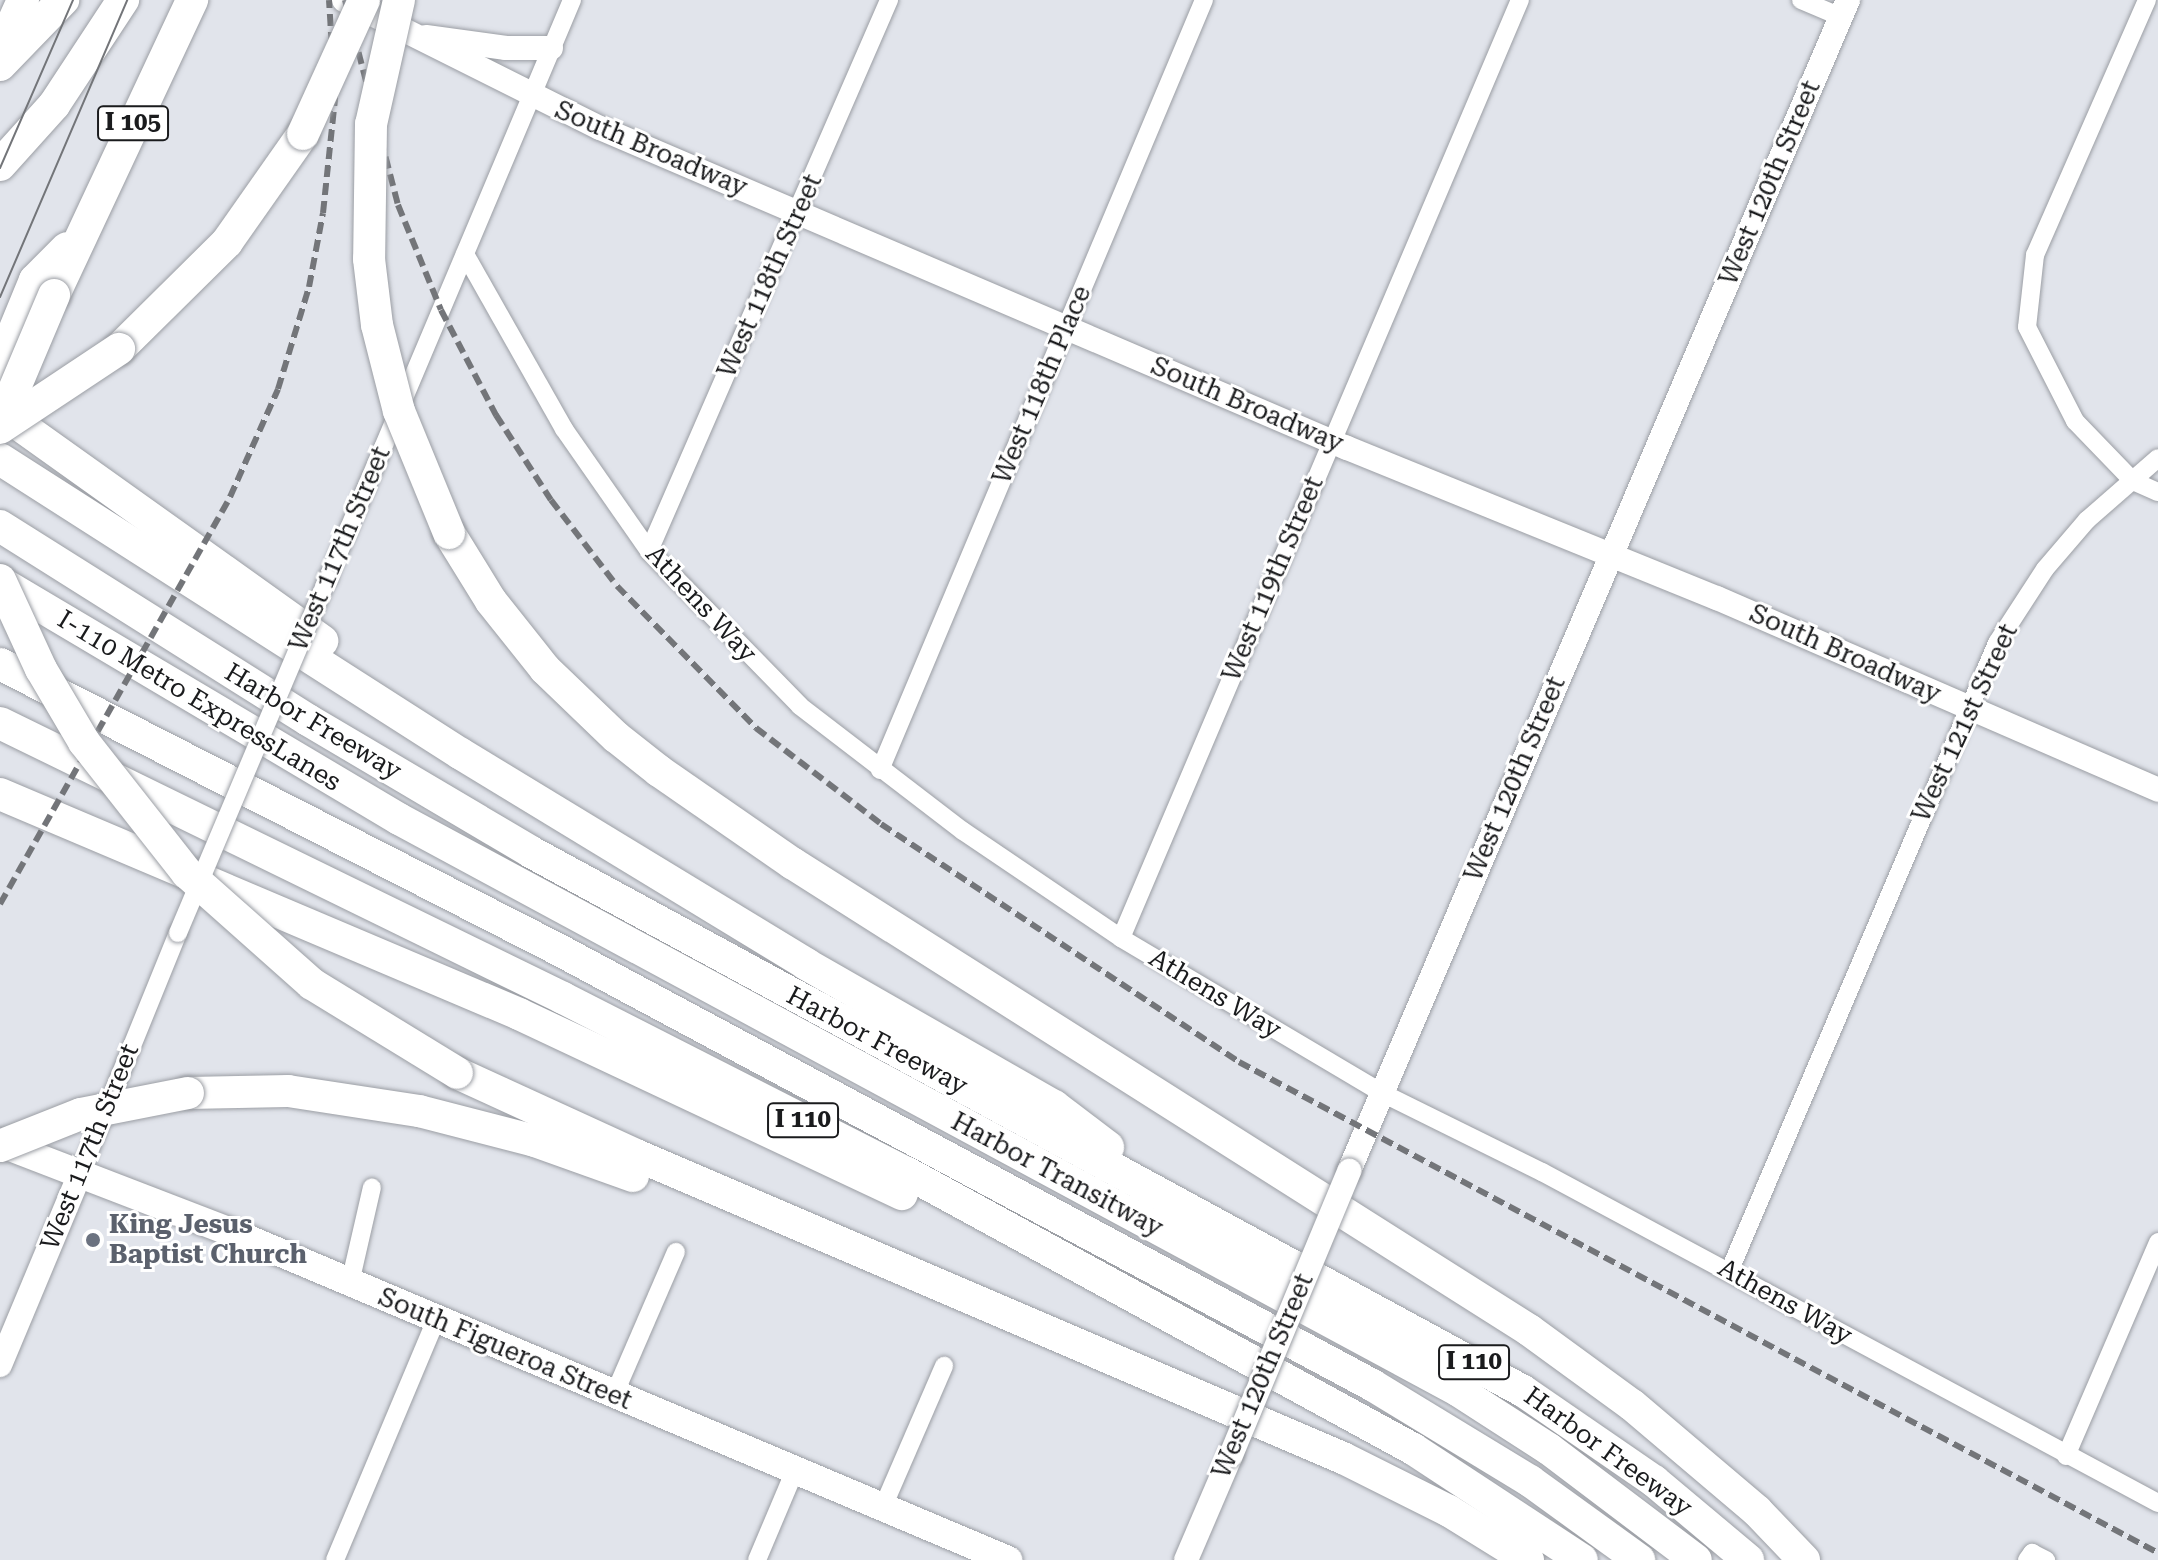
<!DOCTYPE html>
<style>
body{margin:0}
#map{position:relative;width:2158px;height:1560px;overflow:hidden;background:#e1e4eb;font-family:"Roboto Serif",serif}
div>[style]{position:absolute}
.roads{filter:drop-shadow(0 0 2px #9b9ea4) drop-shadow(0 0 2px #9b9ea4)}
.street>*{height:18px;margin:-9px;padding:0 9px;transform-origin:9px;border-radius:9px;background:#fff}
.secondary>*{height:24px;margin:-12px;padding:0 12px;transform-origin:12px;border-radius:12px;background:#fff}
.primary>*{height:28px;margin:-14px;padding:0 14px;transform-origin:14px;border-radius:14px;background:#fff}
.highway>*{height:32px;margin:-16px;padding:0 16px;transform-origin:16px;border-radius:16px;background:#fff}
.tram>*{height:2px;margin:-1px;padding:0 1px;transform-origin:1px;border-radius:1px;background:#737579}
.rail>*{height:6px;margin-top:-3px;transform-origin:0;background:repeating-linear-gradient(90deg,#737579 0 12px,transparent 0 18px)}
.bridges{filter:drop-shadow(0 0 2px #9b9ea4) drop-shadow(0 0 2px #9b9ea4)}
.street-bridge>*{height:18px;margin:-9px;padding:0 9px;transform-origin:9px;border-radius:9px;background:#fff}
.secondary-bridge>*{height:24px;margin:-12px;padding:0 12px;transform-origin:12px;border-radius:12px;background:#fff}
.highway-bridge>*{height:32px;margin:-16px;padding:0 16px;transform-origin:16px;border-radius:16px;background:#fff}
.dots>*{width:22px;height:22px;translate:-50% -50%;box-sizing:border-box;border:4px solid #fff;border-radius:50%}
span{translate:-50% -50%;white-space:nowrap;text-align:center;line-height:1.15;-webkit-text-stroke:6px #fff;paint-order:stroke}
.shield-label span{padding:2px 6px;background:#fff;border:2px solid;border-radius:6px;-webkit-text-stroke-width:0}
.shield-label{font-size:24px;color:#1a1b1d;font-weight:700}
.street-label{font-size:26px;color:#1a1b1d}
.worship-label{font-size:26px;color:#5b616d;font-weight:700}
.left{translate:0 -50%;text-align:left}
</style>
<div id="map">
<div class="roads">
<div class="street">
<i style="left:1801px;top:0;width:43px;rotate:23deg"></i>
<i style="left:2147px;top:0;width:279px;rotate:113.7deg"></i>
<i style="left:2035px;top:255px;width:72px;rotate:96.3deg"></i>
<i style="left:2027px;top:327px;width:106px;rotate:62.9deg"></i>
<i style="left:2075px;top:421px;width:83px;rotate:46deg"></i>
<i style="left:2133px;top:481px;width:27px;rotate:24deg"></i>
<i style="left:465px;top:254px;width:201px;rotate:60.5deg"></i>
<i style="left:564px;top:429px;width:149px;rotate:55.1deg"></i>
<i style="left:649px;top:551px;width:216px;rotate:45.7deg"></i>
<i style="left:800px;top:706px;width:205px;rotate:37.5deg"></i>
<i style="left:963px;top:831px;width:191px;rotate:34.1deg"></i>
<i style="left:1121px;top:938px;width:304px;rotate:30.7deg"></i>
<i style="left:1382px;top:1093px;width:178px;rotate:26.3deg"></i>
<i style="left:1542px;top:1172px;width:699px;rotate:28.25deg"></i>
<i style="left:649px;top:551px;width:601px;rotate:-66.46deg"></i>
<i style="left:328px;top:578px;width:627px;rotate:-67.11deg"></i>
<i style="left:880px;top:770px;width:835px;rotate:-67.18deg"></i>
<i style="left:1121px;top:938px;width:1019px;rotate:-66.96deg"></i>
<i style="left:80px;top:1174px;width:260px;rotate:-67.9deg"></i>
<i style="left:1729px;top:1272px;width:684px;rotate:-66.92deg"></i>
<i style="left:1997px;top:643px;width:88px;rotate:-57deg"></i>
<i style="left:2045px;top:569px;width:65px;rotate:-49.4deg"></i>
<i style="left:2087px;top:520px;width:94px;rotate:-41.1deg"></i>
<i style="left:350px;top:1283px;width:98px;rotate:-77.1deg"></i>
<i style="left:614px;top:1395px;width:156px;rotate:-66.6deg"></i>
<i style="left:2066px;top:1456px;width:233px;rotate:-66.7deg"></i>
<i style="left:883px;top:1507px;width:154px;rotate:-66.6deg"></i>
<i style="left:335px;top:1560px;width:260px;rotate:-67.2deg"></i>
<i style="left:757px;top:1560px;width:98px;rotate:-67.1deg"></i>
<i style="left:2027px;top:1560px;width:9px;rotate:-54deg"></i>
<i style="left:2032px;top:1553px;width:16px;rotate:27deg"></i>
</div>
<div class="secondary">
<i style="left:344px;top:0;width:286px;rotate:26.6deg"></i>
<i style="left:600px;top:128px;width:813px;rotate:23.19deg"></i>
<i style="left:1347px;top:448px;width:399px;rotate:22.1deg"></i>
<i style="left:1717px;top:598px;width:481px;rotate:23.5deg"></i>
<i style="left:426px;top:37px;width:81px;rotate:7.8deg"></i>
<i style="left:506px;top:48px;width:45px"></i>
<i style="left:1349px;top:1171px;width:1273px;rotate:-66.92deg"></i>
<i style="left:0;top:1365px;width:207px;rotate:-67.3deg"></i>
<i style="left:1186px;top:1560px;width:114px;rotate:-66.8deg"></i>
</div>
<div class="primary">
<i style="left:0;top:1143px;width:258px;rotate:21.1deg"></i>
<i style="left:241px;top:1236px;width:833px;rotate:22.9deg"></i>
</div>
<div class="highway">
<i style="left:0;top:51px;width:56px;rotate:-65.7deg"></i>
<i style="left:0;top:65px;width:91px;rotate:-45.9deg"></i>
<i style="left:0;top:165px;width:81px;rotate:-48deg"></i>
<i style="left:54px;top:105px;width:126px;rotate:-56.7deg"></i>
<i style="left:54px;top:295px;width:326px;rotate:-64.9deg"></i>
<i style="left:119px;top:349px;width:152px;rotate:-44.7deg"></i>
<i style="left:227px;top:242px;width:132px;rotate:-54.9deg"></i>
<i style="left:0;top:365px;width:92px;rotate:-67.6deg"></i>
<i style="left:35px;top:280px;width:45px;rotate:-45deg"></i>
<i style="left:0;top:411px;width:396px;rotate:35.5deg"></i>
<i style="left:0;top:459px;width:547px;rotate:32.62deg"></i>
<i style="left:461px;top:754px;width:404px;rotate:31.3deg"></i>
<i style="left:806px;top:964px;width:286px;rotate:29.8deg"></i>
<i style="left:1054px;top:1106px;width:68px;rotate:37.2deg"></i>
<i style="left:0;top:526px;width:364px;rotate:32.2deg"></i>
<i style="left:308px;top:720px;width:259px;rotate:30.6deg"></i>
<i style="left:531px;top:852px;width:1129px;rotate:28.52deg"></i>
<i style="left:1523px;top:1391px;width:159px;rotate:34.5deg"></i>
<i style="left:1654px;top:1481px;width:123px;rotate:40deg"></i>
<i style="left:449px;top:533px;width:80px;rotate:58.3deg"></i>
<i style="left:491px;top:601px;width:87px;rotate:51.5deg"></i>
<i style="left:545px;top:669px;width:98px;rotate:43.8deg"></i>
<i style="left:616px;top:737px;width:55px;rotate:38.3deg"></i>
<i style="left:659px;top:771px;width:162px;rotate:34.7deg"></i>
<i style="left:792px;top:863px;width:873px;rotate:32.36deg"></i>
<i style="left:1529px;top:1330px;width:127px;rotate:36.1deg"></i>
<i style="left:1632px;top:1405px;width:164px;rotate:40.3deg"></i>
<i style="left:1757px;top:1511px;width:68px;rotate:46.2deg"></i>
<i style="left:0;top:582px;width:464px;rotate:30.7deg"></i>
<i style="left:399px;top:819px;width:1204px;rotate:28.35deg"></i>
<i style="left:1459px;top:1391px;width:107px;rotate:32.8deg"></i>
<i style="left:1549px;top:1449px;width:184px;rotate:37.1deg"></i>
<i style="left:0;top:664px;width:630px;rotate:27.09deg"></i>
<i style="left:561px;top:951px;width:920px;rotate:28.15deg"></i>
<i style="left:1372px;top:1385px;width:185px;rotate:31.3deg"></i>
<i style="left:1530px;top:1481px;width:135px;rotate:35.9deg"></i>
<i style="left:0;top:723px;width:627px;rotate:26.03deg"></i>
<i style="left:563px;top:998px;width:386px;rotate:27deg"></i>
<i style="left:907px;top:1173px;width:576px;rotate:28.61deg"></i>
<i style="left:1413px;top:1449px;width:202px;rotate:33.3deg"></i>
<i style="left:0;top:794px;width:564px;rotate:22.97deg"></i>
<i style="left:519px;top:1014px;width:423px;rotate:25.2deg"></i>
<i style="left:457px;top:1073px;width:197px;rotate:24.6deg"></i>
<i style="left:636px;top:1155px;width:769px;rotate:23.2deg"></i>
<i style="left:1343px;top:1458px;width:119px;rotate:26.6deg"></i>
<i style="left:1449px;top:1511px;width:93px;rotate:31.8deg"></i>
<i style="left:188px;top:1093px;width:100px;rotate:-1.1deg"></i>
<i style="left:288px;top:1091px;width:133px;rotate:8.7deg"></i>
<i style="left:419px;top:1111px;width:120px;rotate:14.5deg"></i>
<i style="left:535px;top:1141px;width:104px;rotate:19.7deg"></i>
</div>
</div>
<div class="tram">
<i style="left:0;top:168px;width:183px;rotate:-66.5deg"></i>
<i style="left:0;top:297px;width:323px;rotate:-66.8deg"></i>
</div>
<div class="rail">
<i style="left:345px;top:0;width:212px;rotate:75.5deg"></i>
<i style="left:398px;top:205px;width:113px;rotate:67.7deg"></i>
<i style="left:441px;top:310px;width:119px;rotate:62.4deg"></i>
<i style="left:496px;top:415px;width:101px;rotate:57.1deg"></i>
<i style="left:551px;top:500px;width:108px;rotate:52.5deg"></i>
<i style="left:617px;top:586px;width:199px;rotate:45.6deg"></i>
<i style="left:756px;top:728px;width:158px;rotate:37.5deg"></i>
<i style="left:881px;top:824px;width:430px;rotate:33.6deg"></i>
<i style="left:1239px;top:1062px;width:1042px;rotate:28.11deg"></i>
<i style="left:0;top:904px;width:467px;rotate:-60.5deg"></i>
<i style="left:230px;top:497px;width:118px;rotate:-66deg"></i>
<i style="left:278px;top:389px;width:107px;rotate:-73.1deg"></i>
<i style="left:309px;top:287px;width:75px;rotate:-79.3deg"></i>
<i style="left:323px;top:213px;width:116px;rotate:-84deg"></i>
<i style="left:335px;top:98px;width:98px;rotate:-93.5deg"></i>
</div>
<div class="bridges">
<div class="street-bridge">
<i style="left:178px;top:933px;width:385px;rotate:-67.1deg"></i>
</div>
<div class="secondary-bridge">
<i style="left:1231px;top:1455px;width:308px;rotate:-67.4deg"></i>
</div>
<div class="highway-bridge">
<i style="left:399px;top:0;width:127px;rotate:102.7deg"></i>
<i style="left:371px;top:124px;width:135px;rotate:90.8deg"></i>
<i style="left:369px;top:259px;width:66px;rotate:83.1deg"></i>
<i style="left:377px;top:325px;width:89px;rotate:75.7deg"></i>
<i style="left:399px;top:411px;width:132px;rotate:67.7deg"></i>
<i style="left:303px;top:134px;width:147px;rotate:-65.5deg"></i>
<i style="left:0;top:423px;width:139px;rotate:-67.1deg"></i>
<i style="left:0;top:428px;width:143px;rotate:-33.6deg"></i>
<i style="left:0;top:580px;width:98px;rotate:65.3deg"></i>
<i style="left:41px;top:669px;width:85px;rotate:59.5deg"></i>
<i style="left:84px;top:742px;width:167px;rotate:51.8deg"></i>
<i style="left:187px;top:873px;width:167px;rotate:41.6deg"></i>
<i style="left:312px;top:984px;width:170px;rotate:31.5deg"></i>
<i style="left:0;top:1146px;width:87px;rotate:-21.6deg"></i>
<i style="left:81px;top:1114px;width:109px;rotate:-11.1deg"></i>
</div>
</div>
<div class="dots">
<i style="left:93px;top:1240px;background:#6b7280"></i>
</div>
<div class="shield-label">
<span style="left:133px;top:123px">I 105</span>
<span style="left:803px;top:1120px">I 110</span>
<span style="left:1474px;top:1362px">I 110</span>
</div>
<div class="street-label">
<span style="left:651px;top:149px;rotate:23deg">South Broadway</span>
<span style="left:1770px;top:183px;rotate:-67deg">West 120th Street</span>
<span style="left:770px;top:276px;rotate:-66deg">West 118th Street</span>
<span style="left:1042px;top:385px;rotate:-67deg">West 118th Place</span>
<span style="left:1247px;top:405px;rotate:23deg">South Broadway</span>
<span style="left:340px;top:549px;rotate:-67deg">West 117th Street</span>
<span style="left:1273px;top:579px;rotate:-67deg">West 119th Street</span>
<span style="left:701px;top:604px;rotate:47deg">Athens Way</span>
<span style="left:1845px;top:654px;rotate:24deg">South Broadway</span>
<span style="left:199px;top:701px;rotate:31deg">I-110 Metro ExpressLanes</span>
<span style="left:313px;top:722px;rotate:31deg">Harbor Freeway</span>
<span style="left:1965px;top:723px;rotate:-65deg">West 121st Street</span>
<span style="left:1515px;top:779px;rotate:-67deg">West 120th Street</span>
<span style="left:1215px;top:994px;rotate:31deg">Athens Way</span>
<span style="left:877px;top:1041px;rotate:28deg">Harbor Freeway</span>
<span style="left:90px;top:1147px;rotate:-68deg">West 117th Street</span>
<span style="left:1057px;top:1175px;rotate:28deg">Harbor Transitway</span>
<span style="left:1785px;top:1302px;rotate:29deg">Athens Way</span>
<span style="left:505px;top:1349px;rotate:23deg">South Figueroa Street</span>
<span style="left:1263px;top:1376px;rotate:-67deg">West 120th Street</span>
<span style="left:1608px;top:1452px;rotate:36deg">Harbor Freeway</span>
</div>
<div class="worship-label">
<span class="left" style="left:109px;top:1240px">King Jesus<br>Baptist Church</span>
</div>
</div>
